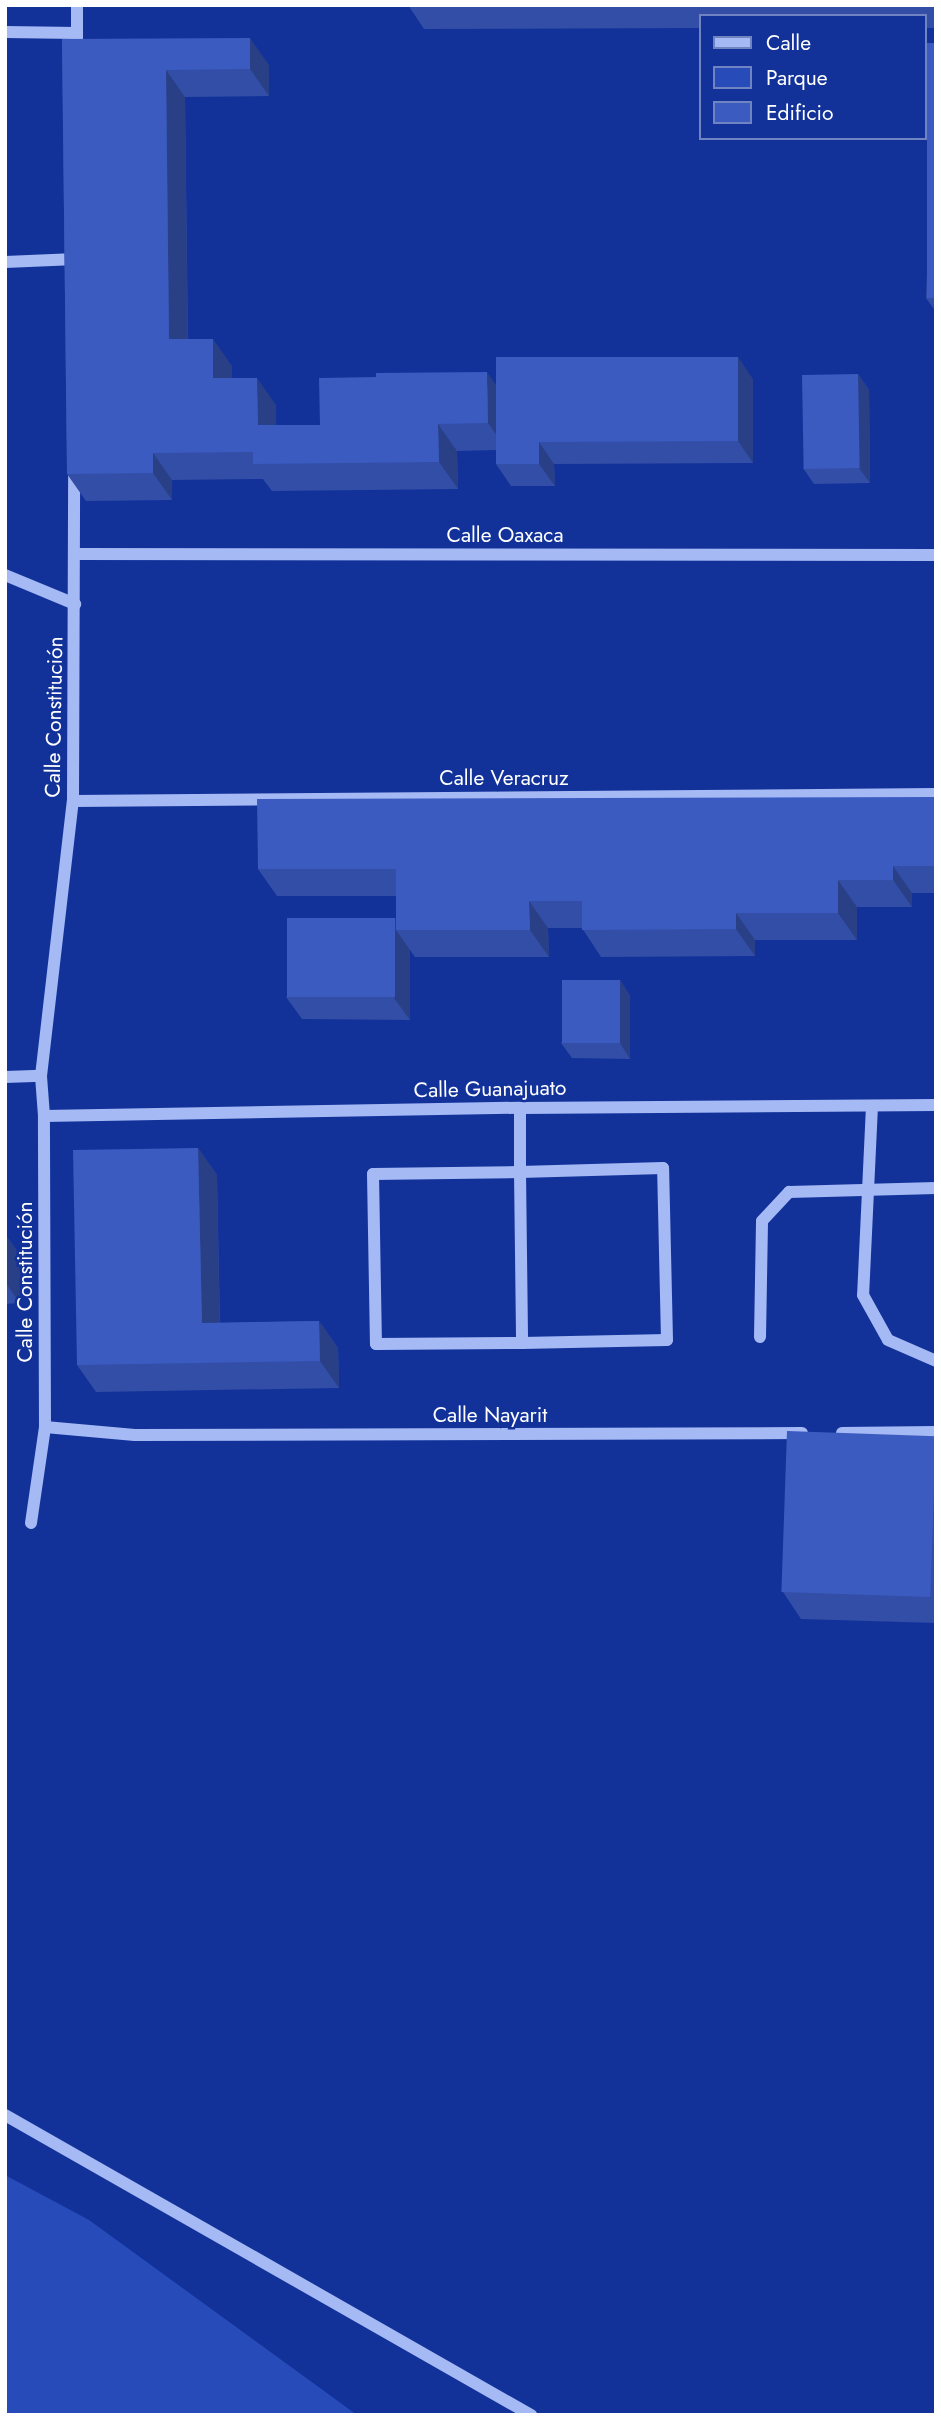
<!DOCTYPE html>
<meta charset="utf-8">
<style>
body{margin:0}
#map{position:relative;width:941px;height:2420px;overflow:hidden;background:#12329a;font-family:Jost,sans-serif}
div>[style]{position:absolute}
.green>*{inset:0;background:#274cba}
.minor>*{height:12px;margin:-6px;padding:0 6px;transform-origin:6px;border-radius:6px;background:#a5b9f4}
.wall>*{inset:0;background:#334ea6}
.shaded-wall>*{inset:0;background:#294087}
.building>*{inset:0;background:#3b5bc1;transform-origin:0 0}
span{translate:-50% -50%;white-space:nowrap;text-align:center;line-height:1.15;-webkit-text-stroke:5px #12329a;paint-order:stroke}
.street-label{font-size:21px;color:#fff}
.frame{position:absolute;inset:0;border:7px solid #fff;pointer-events:none}
.legend{position:absolute;left:699px;top:14px;width:228px;height:126px;box-sizing:border-box;background:#12329a;border:2px solid #7184c2;margin:0;padding:9px 12px;list-style:none;font-size:21px;color:#fff}
.legend li{display:flex;align-items:center;gap:14px;height:35px}
.legend b{width:35px;border:2px solid #7184c2}
</style>
<div id="map">
<div class="green">
<i style="clip-path:polygon(5px 2175px,89px 2220px,357px 2415px,5px 2415px)"></i>
</div>
<div class="minor">
<i style="left:5px;top:32px;width:72px;rotate:0.8deg"></i>
<i style="left:77px;top:54px;width:49px;rotate:-90deg"></i>
<i style="left:5px;top:262px;width:71px;rotate:-2.4deg"></i>
<i style="left:74px;top:554px;width:862px;rotate:0.07deg"></i>
<i style="left:5px;top:575px;width:76px;rotate:22.5deg"></i>
<i style="left:73px;top:801px;width:863px;rotate:-0.46deg"></i>
<i style="left:5px;top:1077px;width:36px;rotate:-2deg"></i>
<i style="left:872px;top:1106px;width:189px;rotate:92.7deg"></i>
<i style="left:863px;top:1295px;width:51px;rotate:60.9deg"></i>
<i style="left:888px;top:1340px;width:52px;rotate:23.6deg"></i>
<i style="left:520px;top:1108px;width:64px;rotate:90deg"></i>
<i style="left:520px;top:1172px;width:171px;rotate:89.3deg"></i>
<i style="left:522px;top:1343px;width:145px;rotate:-1.2deg"></i>
<i style="left:667px;top:1340px;width:172px;rotate:-91.3deg"></i>
<i style="left:663px;top:1168px;width:143px;rotate:178.4deg"></i>
<i style="left:520px;top:1172px;width:147px;rotate:179.2deg"></i>
<i style="left:373px;top:1174px;width:170px;rotate:89deg"></i>
<i style="left:376px;top:1344px;width:146px;rotate:-0.4deg"></i>
<i style="left:44px;top:1116px;width:476px;rotate:-1deg"></i>
<i style="left:520px;top:1108px;width:416px;rotate:-0.4deg"></i>
<i style="left:760px;top:1337px;width:116px;rotate:-89deg"></i>
<i style="left:762px;top:1221px;width:40px;rotate:-47deg"></i>
<i style="left:789px;top:1192px;width:147px;rotate:-1.6deg"></i>
<i style="left:45px;top:1427px;width:90px;rotate:5.1deg"></i>
<i style="left:135px;top:1435px;width:667px;rotate:-0.17deg"></i>
<i style="left:842px;top:1433px;width:94px;rotate:-0.6deg"></i>
<i style="left:31px;top:1523px;width:97px;rotate:-81.7deg"></i>
<i style="left:45px;top:1427px;width:311px;rotate:-90.2deg"></i>
<i style="left:44px;top:1116px;width:40px;rotate:-94.3deg"></i>
<i style="left:41px;top:1076px;width:277px;rotate:-83.4deg"></i>
<i style="left:73px;top:801px;width:333px;rotate:-89.8deg"></i>
<i style="left:5px;top:2115px;width:606px;rotate:29.7deg"></i>
</div>
<div class="wall">
<i style="clip-path:polygon(408px 5px,936px 5px,936px 28px,925px 28px,925px 16px,701px 16px,701px 28px,424px 29px)"></i>
<i style="clip-path:polygon(62px 39px,269px 65px,269px 96px,185px 97px,188px 339px,232px 366px,232px 378px,276px 405px,276px 425px,320px 425px,496px 384px,753px 379px,753px 463px,554px 464px,555px 486px,511px 486px,496px 464px,496px 450px,457px 451px,458px 489px,272px 491px,263px 479px,172px 480px,172px 500px,86px 501px,67px 474px)"></i>
<i style="clip-path:polygon(936px 43px,936px 312px,926px 298px)"></i>
<i style="clip-path:polygon(858px 374px,869px 390px,870px 483px,814px 484px,803px 468px)"></i>
<i style="clip-path:polygon(936px 797px,936px 893px,912px 893px,912px 907px,857px 907px,857px 940px,755px 940px,755px 956px,601px 957px,582px 928px,548px 928px,549px 957px,415px 957px,410px 950px,410px 1020px,302px 1019px,286px 997px,396px 920px,396px 896px,277px 896px,258px 869px)"></i>
<i style="clip-path:polygon(620px 980px,630px 996px,630px 1059px,572px 1058px,561px 1043px)"></i>
<i style="clip-path:polygon(198px 1148px,217px 1175px,220px 1323px,319px 1321px,338px 1348px,339px 1388px,96px 1392px,77px 1365px)"></i>
<i style="clip-path:polygon(5px 1234px,20px 1255px,20px 1303px,5px 1304px)"></i>
<i style="clip-path:polygon(936px 1435px,936px 1623px,801px 1619px,783px 1592px)"></i>
</div>
<div class="shaded-wall">
<i style="clip-path:polygon(250px 38px,269px 65px,269px 96px,250px 69px)"></i>
<i style="clip-path:polygon(166px 70px,185px 97px,188px 366px,169px 339px)"></i>
<i style="clip-path:polygon(213px 339px,232px 366px,232px 405px,213px 378px)"></i>
<i style="clip-path:polygon(738px 357px,753px 379px,753px 463px,738px 441px)"></i>
<i style="clip-path:polygon(487px 372px,506px 399px,507px 450px,488px 423px)"></i>
<i style="clip-path:polygon(858px 374px,869px 390px,870px 483px,859px 468px)"></i>
<i style="clip-path:polygon(257px 378px,276px 405px,276px 452px,258px 425px)"></i>
<i style="clip-path:polygon(438px 424px,457px 451px,458px 489px,439px 462px)"></i>
<i style="clip-path:polygon(539px 442px,554px 464px,555px 486px,539px 464px)"></i>
<i style="clip-path:polygon(153px 453px,172px 480px,172px 500px,153px 473px)"></i>
<i style="clip-path:polygon(893px 866px,912px 893px,912px 907px,893px 880px)"></i>
<i style="clip-path:polygon(838px 880px,857px 907px,857px 940px,838px 913px)"></i>
<i style="clip-path:polygon(529px 901px,548px 928px,549px 957px,530px 930px)"></i>
<i style="clip-path:polygon(736px 913px,755px 940px,755px 956px,736px 929px)"></i>
<i style="clip-path:polygon(395px 918px,403px 930px,396px 930px,410px 950px,410px 1020px,394px 998px)"></i>
<i style="clip-path:polygon(620px 980px,630px 996px,630px 1059px,620px 1043px)"></i>
<i style="clip-path:polygon(198px 1148px,217px 1175px,220px 1350px,202px 1323px)"></i>
<i style="clip-path:polygon(5px 1234px,20px 1255px,20px 1303px,5px 1282px)"></i>
<i style="clip-path:polygon(319px 1321px,338px 1348px,339px 1388px,320px 1361px)"></i>
</div>
<div class="building">
<i style="clip-path:polygon(250px 38px,250px 69px,166px 70px,169px 339px,213px 339px,213px 378px,257px 378px,258px 425px,320px 425px,319px 378px,376px 377px,376px 373px,487px 372px,488px 423px,438px 424px,439px 462px,253px 464px,253px 452px,153px 453px,153px 473px,67px 474px,62px 39px)"></i>
<i style="left:927px;top:43px;width:9px;height:255px"></i>
<i style="clip-path:polygon(496px 357px,738px 357px,738px 441px,539px 442px,539px 464px,496px 464px)"></i>
<i style="left:858px;top:374px;width:94px;height:56px;rotate:89deg"></i>
<i style="clip-path:polygon(936px 797px,936px 866px,893px 866px,893px 880px,838px 880px,838px 913px,736px 913px,736px 929px,582px 930px,582px 901px,529px 901px,530px 930px,396px 930px,396px 869px,258px 869px,257px 799px)"></i>
<i style="left:287px;top:918px;width:108px;height:79px"></i>
<i style="left:562px;top:980px;width:58px;height:63px"></i>
<i style="clip-path:polygon(198px 1148px,202px 1323px,319px 1321px,320px 1361px,77px 1365px,73px 1150px)"></i>
<i style="left:787px;top:1431px;width:149px;height:161px;rotate:2deg"></i>
</div>
<div class="street-label">
<span style="left:505px;top:535px">Calle Oaxaca</span>
<span style="left:54px;top:717px;rotate:-89deg">Calle Constitución</span>
<span style="left:504px;top:778px">Calle Veracruz</span>
<span style="left:490px;top:1089px;rotate:-1deg">Calle Guanajuato</span>
<span style="left:25px;top:1282px;rotate:-90deg">Calle Constitución</span>
<span style="left:490px;top:1415px">Calle Nayarit</span>
</div>
<div class="frame"></div>
<ul class="legend">
<li><b style="height:9px;background:#a5b9f4"></b>Calle</li>
<li><b style="height:19px;background:#274cba"></b>Parque</li>
<li><b style="height:19px;background:#3b5bc1"></b>Edificio</li>
</ul>
</div>
